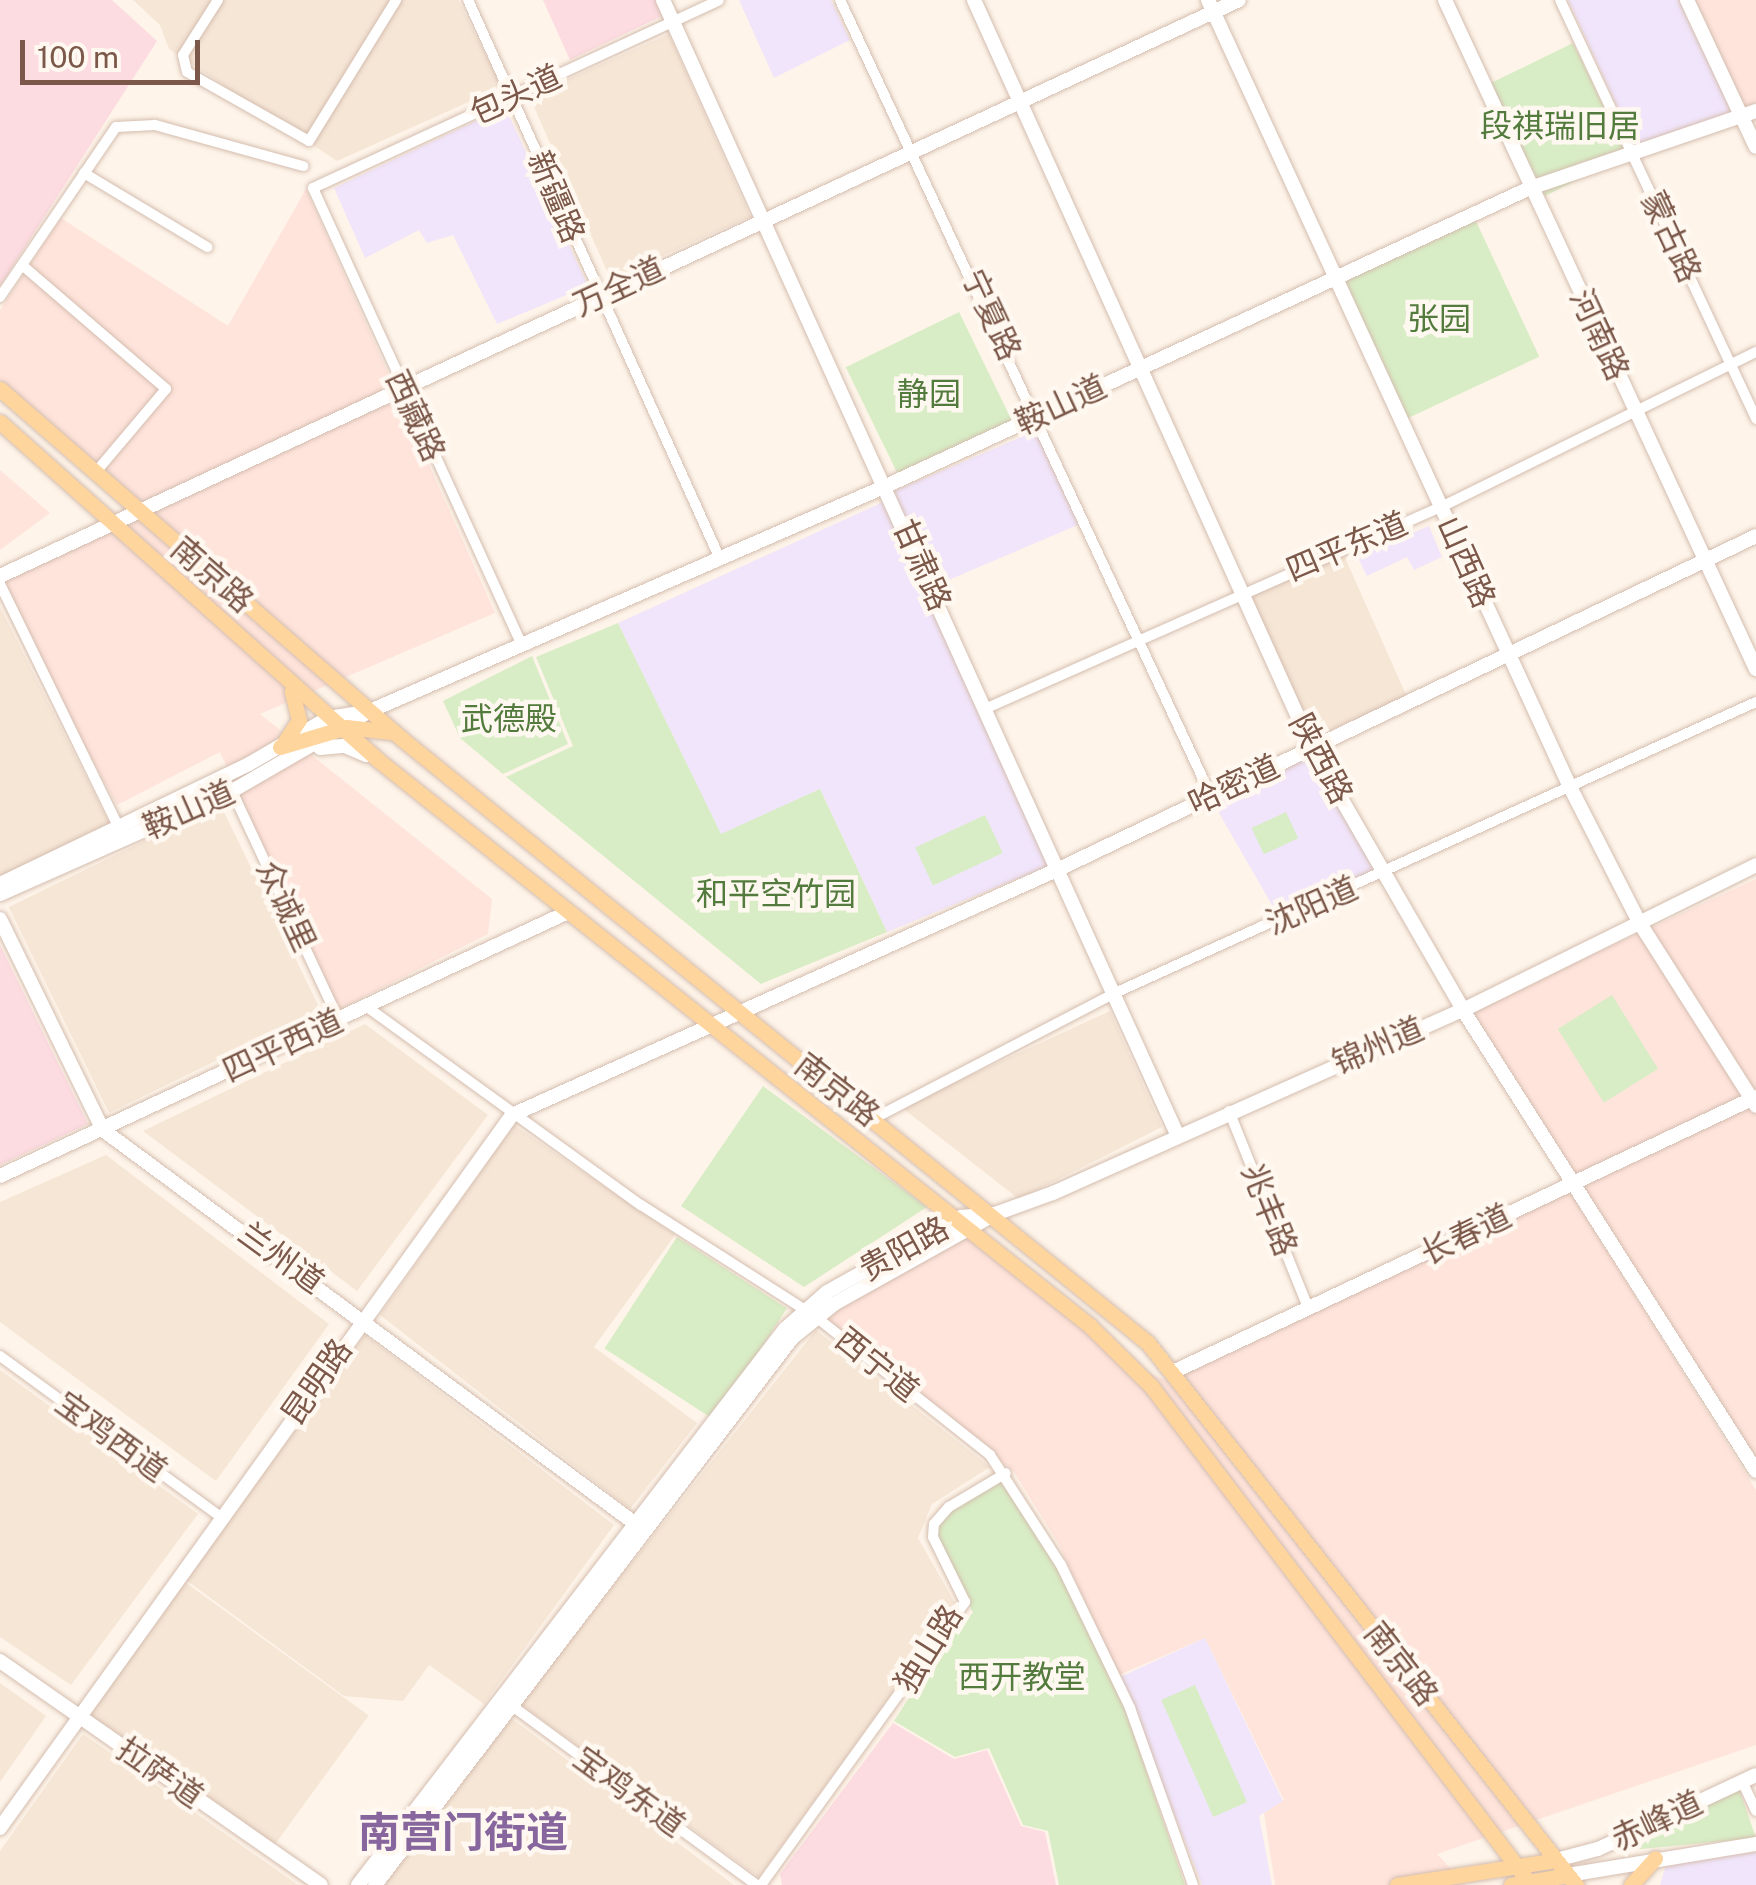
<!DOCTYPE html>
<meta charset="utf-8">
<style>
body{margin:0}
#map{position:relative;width:1756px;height:1885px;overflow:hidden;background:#fef4e9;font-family:"Public Sans","Noto Sans SC",sans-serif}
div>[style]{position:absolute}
.residential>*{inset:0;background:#f6e6d6;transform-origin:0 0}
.commercial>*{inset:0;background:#ffe4dc}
.education>*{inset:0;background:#f1e5fb;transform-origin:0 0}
.medical>*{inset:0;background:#fcdbe1}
.green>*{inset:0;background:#d8edc5;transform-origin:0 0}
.roads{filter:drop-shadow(0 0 2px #d4bdaf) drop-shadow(0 0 2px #d4bdaf)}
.street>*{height:10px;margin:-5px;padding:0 5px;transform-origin:5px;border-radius:5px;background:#fff}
.secondary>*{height:14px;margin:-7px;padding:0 7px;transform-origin:7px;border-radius:7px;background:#fff}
.primary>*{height:15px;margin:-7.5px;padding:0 7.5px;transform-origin:7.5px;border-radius:7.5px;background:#ffd59e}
span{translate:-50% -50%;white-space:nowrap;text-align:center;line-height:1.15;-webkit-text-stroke:9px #fff8f0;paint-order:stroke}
.street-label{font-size:32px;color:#7b5849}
.park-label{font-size:32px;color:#537b3d}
.district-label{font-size:42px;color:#87669e;font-weight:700}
.scale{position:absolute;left:20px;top:40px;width:180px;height:45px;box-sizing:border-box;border:5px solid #7b5849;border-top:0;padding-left:12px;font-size:30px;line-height:35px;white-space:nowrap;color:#7b5849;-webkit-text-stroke:8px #fff8f0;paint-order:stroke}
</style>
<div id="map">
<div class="residential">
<i style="clip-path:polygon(133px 0,458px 0,502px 87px,337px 161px,169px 49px,160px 25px)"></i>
<i style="left:669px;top:34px;width:200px;height:153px;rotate:66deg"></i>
<i style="left:1342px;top:551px;width:159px;height:104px;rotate:66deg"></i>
<i style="clip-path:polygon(0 607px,110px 825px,0 877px)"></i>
<i style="left:220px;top:804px;width:229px;height:235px;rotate:64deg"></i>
<i style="clip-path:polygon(1110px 1011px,1162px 1127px,1019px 1199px,901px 1107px)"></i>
<i style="clip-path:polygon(365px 1024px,488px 1115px,357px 1291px,143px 1131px)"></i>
<i style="clip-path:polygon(514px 1125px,675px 1235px,594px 1347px,697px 1423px,630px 1509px,380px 1315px)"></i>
<i style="clip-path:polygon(106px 1155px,329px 1324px,216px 1481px,0 1322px,0 1202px)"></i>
<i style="clip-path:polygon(816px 1330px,990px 1467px,932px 1504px,918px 1538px,956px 1605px,759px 1877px,520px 1704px)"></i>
<i style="clip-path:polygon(365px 1335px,614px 1525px,484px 1704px,429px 1665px,403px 1701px,344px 1696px,186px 1580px)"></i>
<i style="clip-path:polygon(0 1370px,198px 1514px,71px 1685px,0 1637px)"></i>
<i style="left:185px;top:1582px;width:227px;height:163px;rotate:36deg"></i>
<i style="clip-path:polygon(0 1683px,46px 1716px,0 1782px)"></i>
<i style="clip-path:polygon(511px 1718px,734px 1885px,385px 1885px)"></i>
<i style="clip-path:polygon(83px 1734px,298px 1885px,0 1885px,0 1851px)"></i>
</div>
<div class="commercial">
<i style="clip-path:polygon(1686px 0,1756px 0,1756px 106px,1741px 111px)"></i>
<i style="clip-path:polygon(306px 189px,495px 613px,260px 714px,492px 899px,488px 934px,338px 1010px,220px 752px,117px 805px,0 591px,0 580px,147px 512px,0 380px,0 310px,61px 218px,228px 326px)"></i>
<i style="clip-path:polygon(0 470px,50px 513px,0 550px)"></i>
<i style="clip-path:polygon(1756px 879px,1756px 1458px,1468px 1012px)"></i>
<i style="clip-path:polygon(1569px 1190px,1756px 1490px,1756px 1745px,1437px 1854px,1466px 1885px,1275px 1885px,1264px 1813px,1284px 1800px,1205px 1638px,1119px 1675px,1058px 1543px,1014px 1472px,825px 1317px,844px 1288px,945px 1232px,965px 1229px,1125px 1364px,1166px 1380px)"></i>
</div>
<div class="education">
<i style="clip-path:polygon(739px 0,831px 0,850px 40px,774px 78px)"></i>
<i style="clip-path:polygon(1568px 0,1679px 0,1732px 113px,1636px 148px)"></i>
<i style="clip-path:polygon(505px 107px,588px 286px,497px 324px,453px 235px,427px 243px,419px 230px,365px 258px,334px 188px)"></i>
<i style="left:1038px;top:430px;width:103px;height:157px;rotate:67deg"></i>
<i style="clip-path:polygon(883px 502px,1053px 864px,887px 932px,820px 789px,721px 835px,618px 623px)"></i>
<i style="clip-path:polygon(1429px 526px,1442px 557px,1414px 570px,1407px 557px,1367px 576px,1357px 556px)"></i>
<i style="left:1309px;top:753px;width:135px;height:108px;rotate:60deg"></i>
<i style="clip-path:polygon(1205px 1638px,1283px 1801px,1259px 1816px,1272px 1885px,1202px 1885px,1120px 1677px)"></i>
<i style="clip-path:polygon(1756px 1852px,1756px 1885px,1660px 1885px,1666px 1864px)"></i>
</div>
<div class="medical">
<i style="clip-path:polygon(0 0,112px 0,157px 41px,0 286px)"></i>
<i style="clip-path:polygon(543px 0,655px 0,662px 16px,570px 60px)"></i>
<i style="clip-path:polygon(0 945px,88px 1124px,0 1165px)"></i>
<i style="clip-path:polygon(893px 1723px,954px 1759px,987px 1750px,1021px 1826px,1045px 1832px,1056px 1885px,782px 1885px,780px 1874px)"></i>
</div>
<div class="green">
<i style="left:1573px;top:43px;width:125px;height:92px;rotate:64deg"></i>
<i style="left:1475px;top:219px;width:152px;height:150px;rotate:65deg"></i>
<i style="left:959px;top:312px;width:124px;height:126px;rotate:64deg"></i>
<i style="clip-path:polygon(618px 623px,721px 834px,820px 789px,887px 932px,761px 984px,506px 777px,573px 746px,536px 657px)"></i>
<i style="clip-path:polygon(532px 656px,568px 744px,503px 774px,460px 738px,443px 701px)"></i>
<i style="left:1286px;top:812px;width:29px;height:38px;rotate:65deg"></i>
<i style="left:985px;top:815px;width:42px;height:77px;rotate:65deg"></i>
<i style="left:1612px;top:995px;width:87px;height:64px;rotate:58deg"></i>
<i style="clip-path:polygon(763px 1086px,927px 1207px,804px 1287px,681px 1206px)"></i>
<i style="left:677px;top:1237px;width:131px;height:133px;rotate:33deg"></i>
<i style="clip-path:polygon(1005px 1478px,1057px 1567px,1125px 1709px,1185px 1885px,1059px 1885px,1048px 1831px,1023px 1825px,989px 1748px,955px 1757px,894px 1721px,949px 1636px,973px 1613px,936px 1536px,937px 1525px,951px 1509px)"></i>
<i style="left:1195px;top:1685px;width:128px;height:37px;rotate:66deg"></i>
<i style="clip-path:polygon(1739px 1789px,1756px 1838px,1631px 1850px,1636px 1844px)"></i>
</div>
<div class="roads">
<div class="street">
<i style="left:218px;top:0;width:65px;rotate:122.5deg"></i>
<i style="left:183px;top:55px;width:17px;rotate:77deg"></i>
<i style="left:187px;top:72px;width:140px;rotate:29.5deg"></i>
<i style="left:309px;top:141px;width:166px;rotate:-58.3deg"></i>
<i style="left:468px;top:0;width:613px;rotate:65.73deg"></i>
<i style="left:840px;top:0;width:878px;rotate:65.01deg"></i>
<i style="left:1560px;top:0;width:463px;rotate:64.9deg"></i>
<i style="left:84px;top:173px;width:144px;rotate:31deg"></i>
<i style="left:22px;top:265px;width:190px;rotate:40.7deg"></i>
<i style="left:166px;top:389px;width:110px;rotate:130.2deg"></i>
<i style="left:0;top:297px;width:206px;rotate:-55.7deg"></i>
<i style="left:116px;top:127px;width:39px;rotate:-3deg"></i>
<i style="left:155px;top:125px;width:154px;rotate:15.5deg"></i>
<i style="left:0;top:584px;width:274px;rotate:64deg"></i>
<i style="left:521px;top:643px;width:500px;rotate:-114.57deg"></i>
<i style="left:313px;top:188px;width:447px;rotate:-24.8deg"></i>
<i style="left:987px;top:708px;width:497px;rotate:-23.9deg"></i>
<i style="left:1441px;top:507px;width:351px;rotate:-26.2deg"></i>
<i style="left:232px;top:791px;width:253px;rotate:65deg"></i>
<i style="left:367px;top:1007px;width:338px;rotate:35.9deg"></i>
<i style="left:641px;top:1205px;width:208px;rotate:32.6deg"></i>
<i style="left:816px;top:1317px;width:222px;rotate:38.4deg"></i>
<i style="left:990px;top:1455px;width:131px;rotate:57.2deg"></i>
<i style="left:1061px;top:1565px;width:159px;rotate:64.2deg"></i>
<i style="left:1130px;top:1708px;width:188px;rotate:70.4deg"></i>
<i style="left:1229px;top:1111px;width:214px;rotate:68.1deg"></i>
<i style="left:873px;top:1119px;width:273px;rotate:-27.5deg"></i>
<i style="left:1115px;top:993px;width:704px;rotate:-24.42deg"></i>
<i style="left:0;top:1356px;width:273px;rotate:36.1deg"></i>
<i style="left:508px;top:1703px;width:308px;rotate:36.2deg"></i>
<i style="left:1742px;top:1781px;width:33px;rotate:65deg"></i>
<i style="left:761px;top:1885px;width:349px;rotate:-54.2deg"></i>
<i style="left:965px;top:1602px;width:72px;rotate:-116.2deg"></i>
<i style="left:933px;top:1537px;width:13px;rotate:-86deg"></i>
<i style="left:934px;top:1524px;width:23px;rotate:-49deg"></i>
<i style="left:949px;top:1507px;width:66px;rotate:-30.8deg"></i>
</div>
<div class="secondary">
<i style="left:663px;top:0;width:1243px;rotate:65.62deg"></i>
<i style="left:974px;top:0;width:821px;rotate:65.68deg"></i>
<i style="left:1312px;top:748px;width:302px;rotate:60deg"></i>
<i style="left:1463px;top:1010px;width:546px;rotate:57.56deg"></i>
<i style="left:1208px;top:0;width:866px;rotate:65.3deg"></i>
<i style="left:1570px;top:787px;width:152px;rotate:62.9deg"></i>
<i style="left:1639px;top:922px;width:218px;rotate:57.5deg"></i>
<i style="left:1445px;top:0;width:738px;rotate:65.07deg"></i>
<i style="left:1687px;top:0;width:162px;rotate:64.9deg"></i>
<i style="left:0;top:576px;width:1366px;rotate:-24.93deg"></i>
<i style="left:320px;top:748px;width:25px;rotate:-5deg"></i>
<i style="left:345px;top:746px;width:23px;rotate:23deg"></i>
<i style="left:0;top:884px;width:276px;rotate:-25.7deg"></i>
<i style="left:249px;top:764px;width:91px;rotate:-30.2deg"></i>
<i style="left:328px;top:718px;width:36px;rotate:-9deg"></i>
<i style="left:0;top:894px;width:254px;rotate:-23.9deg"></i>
<i style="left:232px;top:791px;width:160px;rotate:-30.1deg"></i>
<i style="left:370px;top:711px;width:563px;rotate:-23.56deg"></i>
<i style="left:886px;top:486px;width:710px;rotate:-24.83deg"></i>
<i style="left:1530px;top:188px;width:239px;rotate:-18.8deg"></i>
<i style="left:0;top:919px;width:235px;rotate:64deg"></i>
<i style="left:103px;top:1130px;width:669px;rotate:36.49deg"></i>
<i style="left:0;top:1176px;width:624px;rotate:-24.92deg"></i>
<i style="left:1175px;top:1371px;width:642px;rotate:-25.25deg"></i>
<i style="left:0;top:1661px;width:391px;rotate:34.9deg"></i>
<i style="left:0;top:1828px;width:878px;rotate:-54.32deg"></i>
<i style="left:512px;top:1115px;width:602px;rotate:-24.22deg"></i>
<i style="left:1061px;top:868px;width:770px;rotate:-25.53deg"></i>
<i style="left:1556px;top:1860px;width:43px;rotate:-14.7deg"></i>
<i style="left:1598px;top:1849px;width:174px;rotate:-25.1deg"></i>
<i style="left:1568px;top:1875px;width:191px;rotate:-9.4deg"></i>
<i style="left:358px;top:1885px;width:701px;rotate:-52.48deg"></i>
<i style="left:785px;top:1329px;width:56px;rotate:-41.4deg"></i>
<i style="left:827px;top:1292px;width:154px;rotate:-29.2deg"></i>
<i style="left:961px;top:1217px;width:34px;rotate:-5deg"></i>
<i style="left:995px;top:1214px;width:62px;rotate:-19.9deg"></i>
<i style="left:1053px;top:1193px;width:449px;rotate:-24.1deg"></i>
<i style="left:1463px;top:1010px;width:327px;rotate:-26.3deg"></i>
<i style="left:375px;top:1885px;width:688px;rotate:-52.68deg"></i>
<i style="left:792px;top:1338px;width:54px;rotate:-39deg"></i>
<i style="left:834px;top:1304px;width:184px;rotate:-29.2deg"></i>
</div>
<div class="primary">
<i style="left:0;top:389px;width:533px;rotate:41.04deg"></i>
<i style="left:402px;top:739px;width:960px;rotate:39deg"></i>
<i style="left:1148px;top:1343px;width:691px;rotate:51.7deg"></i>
<i style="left:0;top:422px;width:507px;rotate:41.8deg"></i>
<i style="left:378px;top:760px;width:910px;rotate:38.48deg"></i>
<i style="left:1090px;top:1326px;width:86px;rotate:44.5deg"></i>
<i style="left:1151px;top:1386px;width:627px;rotate:52.71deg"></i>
<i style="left:282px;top:746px;width:31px;rotate:-57deg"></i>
<i style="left:299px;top:720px;width:30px;rotate:-104deg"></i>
<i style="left:280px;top:747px;width:70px;rotate:-16.6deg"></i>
<i style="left:347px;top:727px;width:43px;rotate:6.6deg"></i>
<i style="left:1397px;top:1885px;width:161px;rotate:-8.9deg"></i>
<i style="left:1511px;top:1885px;width:58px;rotate:-10deg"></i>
<i style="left:1631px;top:1885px;width:36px;rotate:-48deg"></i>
</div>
</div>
<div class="street-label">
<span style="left:516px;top:95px;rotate:-25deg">包头道</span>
<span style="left:556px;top:197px;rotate:67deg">新疆路</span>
<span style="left:1671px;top:237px;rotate:65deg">蒙古路</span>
<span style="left:619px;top:287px;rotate:-25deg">万全道</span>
<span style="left:991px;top:315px;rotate:65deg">宁夏路</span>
<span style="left:1599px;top:335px;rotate:65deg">河南路</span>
<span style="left:1061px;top:405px;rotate:-25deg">鞍山道</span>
<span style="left:415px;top:416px;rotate:65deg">西藏路</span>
<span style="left:1347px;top:547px;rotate:-23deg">四平东道</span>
<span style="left:1466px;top:562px;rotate:66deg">山西路</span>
<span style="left:922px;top:565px;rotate:66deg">甘肃路</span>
<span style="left:212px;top:575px;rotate:41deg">南京路</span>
<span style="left:1321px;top:759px;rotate:62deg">陕西路</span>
<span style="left:1234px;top:785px;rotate:-25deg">哈密道</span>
<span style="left:189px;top:810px;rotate:-24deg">鞍山道</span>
<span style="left:286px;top:906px;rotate:65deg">众诚里</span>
<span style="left:1312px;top:906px;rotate:-24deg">沈阳道</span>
<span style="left:283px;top:1046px;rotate:-25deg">四平西道</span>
<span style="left:1378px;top:1046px;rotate:-23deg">锦州道</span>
<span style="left:837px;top:1090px;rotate:38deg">南京路</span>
<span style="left:1269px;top:1210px;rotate:68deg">兆丰路</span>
<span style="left:1466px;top:1235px;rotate:-26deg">长春道</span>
<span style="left:904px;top:1249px;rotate:-29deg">贵阳路</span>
<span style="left:281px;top:1258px;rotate:36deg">兰州道</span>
<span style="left:877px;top:1365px;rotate:39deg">西宁道</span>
<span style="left:317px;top:1382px;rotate:-55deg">昆明路</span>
<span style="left:111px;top:1437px;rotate:36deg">宝鸡西道</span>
<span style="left:929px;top:1649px;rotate:-58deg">独山路</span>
<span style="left:1401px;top:1664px;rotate:52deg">南京路</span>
<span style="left:160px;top:1773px;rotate:35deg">拉萨道</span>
<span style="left:629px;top:1792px;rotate:36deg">宝鸡东道</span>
<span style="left:1657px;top:1821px;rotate:-25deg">赤峰道</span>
</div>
<div class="park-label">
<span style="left:1560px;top:126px">段祺瑞旧居</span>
<span style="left:1439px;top:319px">张园</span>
<span style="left:929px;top:394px">静园</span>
<span style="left:509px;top:719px">武德殿</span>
<span style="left:776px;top:894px">和平空竹园</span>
<span style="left:1022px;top:1677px">西开教堂</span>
</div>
<div class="district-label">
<span style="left:463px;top:1832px">南营门街道</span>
</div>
<div class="scale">100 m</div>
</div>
